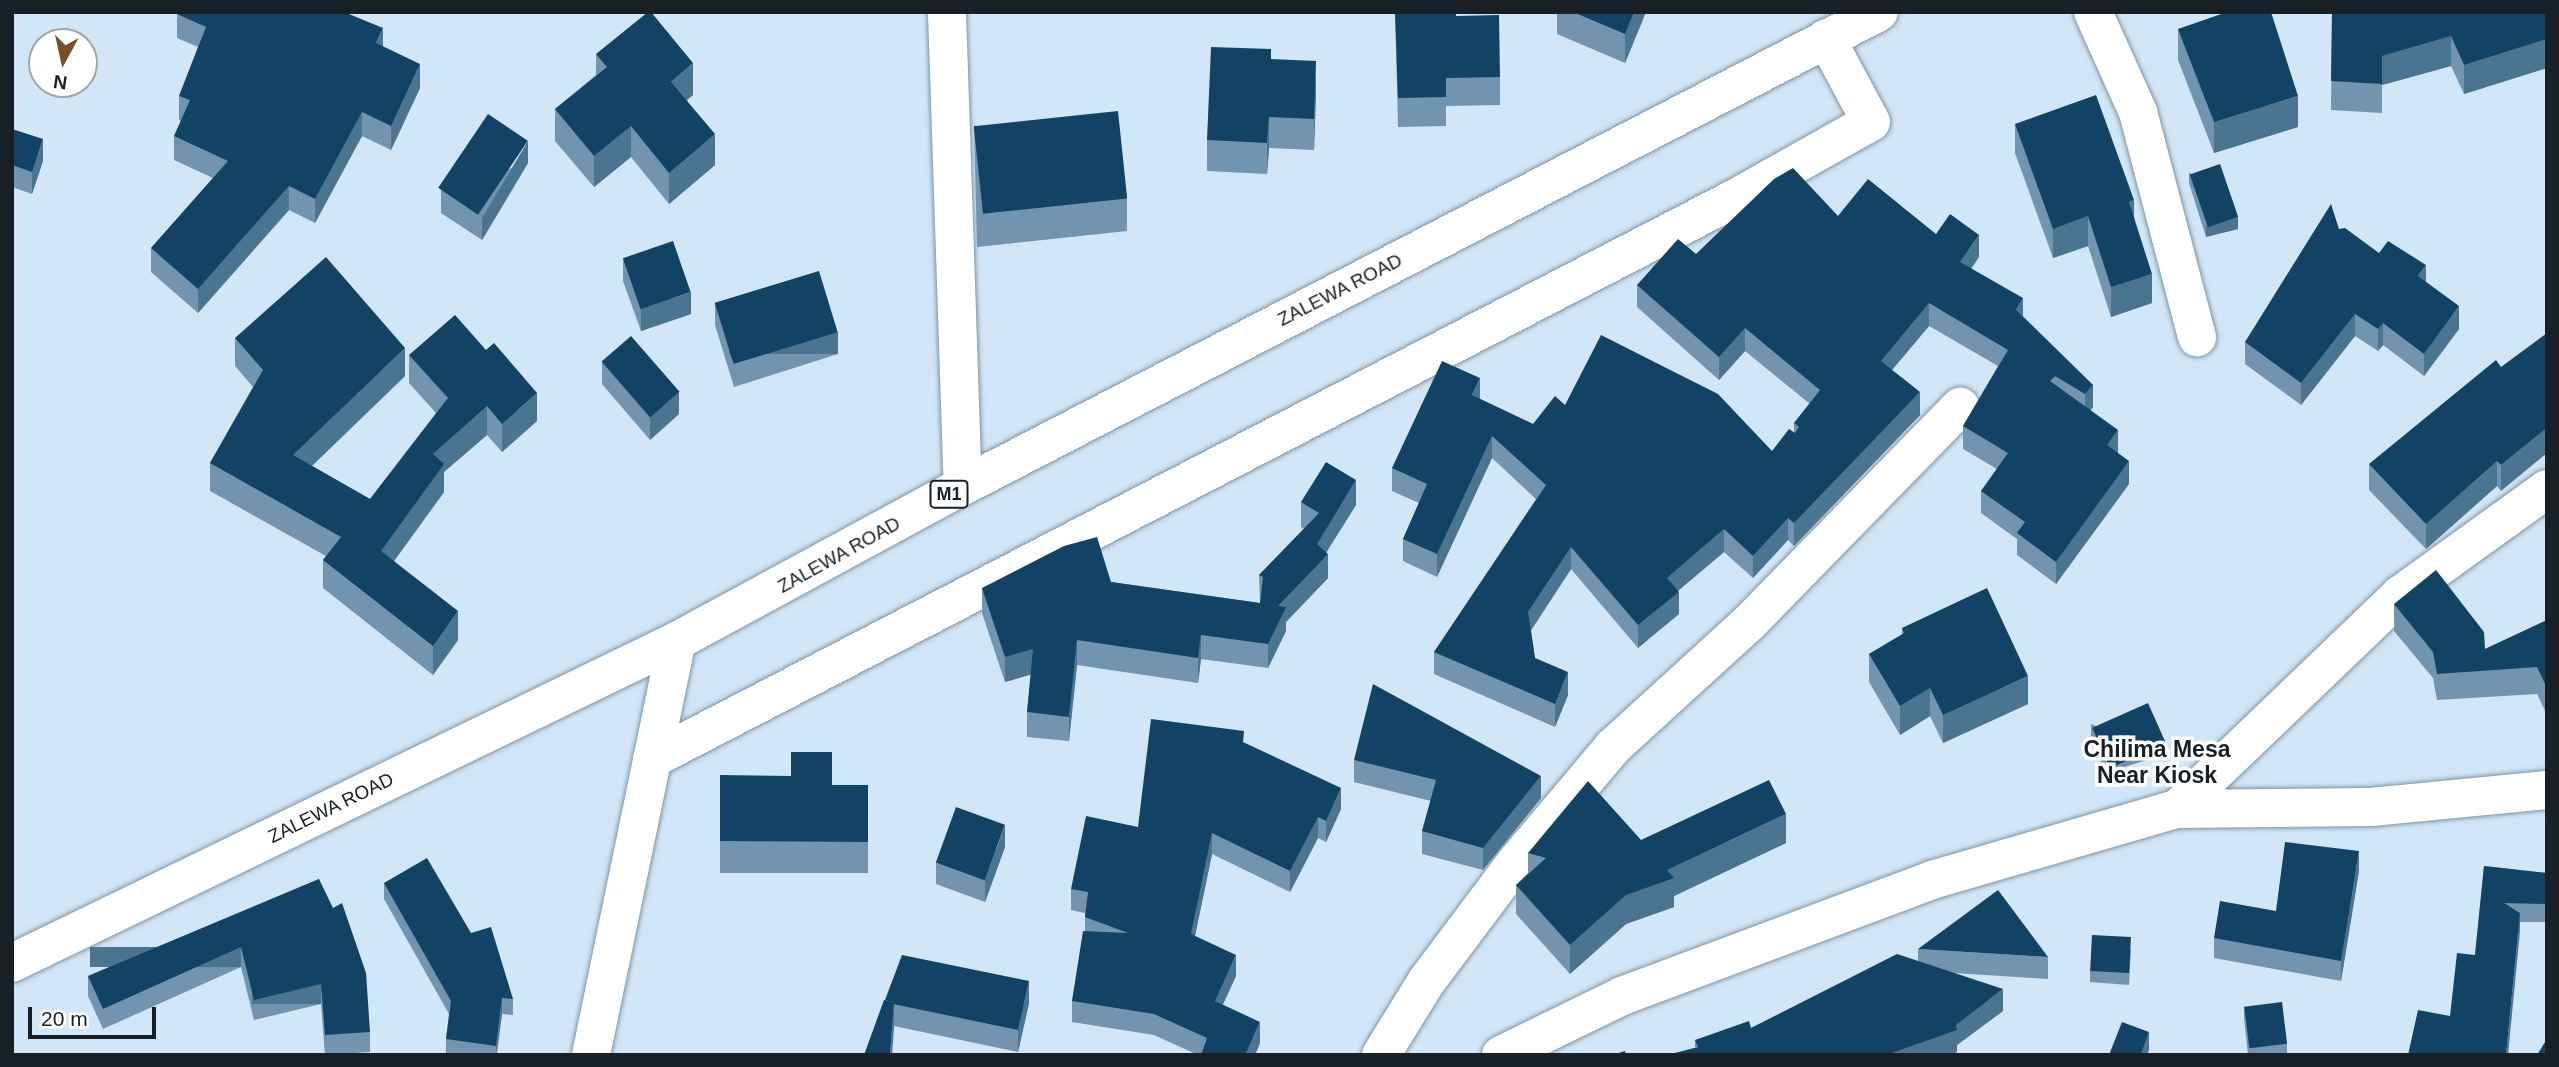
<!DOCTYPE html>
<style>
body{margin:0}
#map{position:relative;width:2559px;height:1067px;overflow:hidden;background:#d1e6f7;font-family:Helvetica,sans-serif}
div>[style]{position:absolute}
.roads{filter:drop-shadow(0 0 2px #7f93a3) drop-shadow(0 0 2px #7f93a3)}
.minor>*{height:38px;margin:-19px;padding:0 19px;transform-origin:19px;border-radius:19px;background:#fff}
.highway>*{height:38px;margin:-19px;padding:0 19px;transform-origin:19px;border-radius:19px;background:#fff}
.wall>*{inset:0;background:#7294ae}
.shaded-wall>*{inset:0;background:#4b7491;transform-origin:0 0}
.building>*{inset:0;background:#124365;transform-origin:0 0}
span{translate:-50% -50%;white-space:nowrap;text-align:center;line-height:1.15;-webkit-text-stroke:7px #fff;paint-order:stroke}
.shield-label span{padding:2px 5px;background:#fff;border:2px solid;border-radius:5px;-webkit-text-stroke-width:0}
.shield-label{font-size:18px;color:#182026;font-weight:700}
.street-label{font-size:19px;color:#182026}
.quarter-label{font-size:23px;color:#182026;font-weight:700}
.frame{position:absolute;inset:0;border:14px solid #182026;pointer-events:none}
.north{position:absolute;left:28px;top:28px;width:70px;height:70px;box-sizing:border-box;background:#fff;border:2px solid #a3a6a8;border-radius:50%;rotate:188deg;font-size:19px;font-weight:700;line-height:28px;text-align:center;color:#182026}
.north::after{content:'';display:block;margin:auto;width:24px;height:32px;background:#754f2b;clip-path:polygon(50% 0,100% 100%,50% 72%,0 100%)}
.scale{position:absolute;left:28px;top:1007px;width:128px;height:32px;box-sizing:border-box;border:4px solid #182026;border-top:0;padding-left:9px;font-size:21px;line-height:24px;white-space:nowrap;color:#182026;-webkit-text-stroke:5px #fff;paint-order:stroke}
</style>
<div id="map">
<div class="roads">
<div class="minor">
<i style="left:947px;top:12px;width:474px;rotate:88.1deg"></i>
<i style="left:2093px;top:12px;width:110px;rotate:65.8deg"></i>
<i style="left:2138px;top:112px;width:233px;rotate:75.3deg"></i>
<i style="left:652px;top:759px;width:1216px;rotate:-27.37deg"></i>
<i style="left:1732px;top:200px;width:159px;rotate:-29.3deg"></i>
<i style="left:1871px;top:122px;width:95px;rotate:-118.2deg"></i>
<i style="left:2177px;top:809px;width:309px;rotate:-43.8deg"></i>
<i style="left:2400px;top:595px;width:181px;rotate:-35.8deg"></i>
<i style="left:591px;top:1055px;width:423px;rotate:-78.3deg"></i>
<i style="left:1381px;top:1055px;width:86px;rotate:-58.3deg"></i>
<i style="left:1426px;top:982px;width:151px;rotate:-53.1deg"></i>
<i style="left:1517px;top:861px;width:149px;rotate:-49.9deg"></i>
<i style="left:1613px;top:747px;width:185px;rotate:-42.4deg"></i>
<i style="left:1750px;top:622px;width:301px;rotate:-45.7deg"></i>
<i style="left:1501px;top:1055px;width:135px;rotate:-26deg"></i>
<i style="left:1622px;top:996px;width:331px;rotate:-20.5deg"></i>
<i style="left:1932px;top:880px;width:255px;rotate:-16.2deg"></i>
<i style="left:2177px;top:809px;width:194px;rotate:-0.6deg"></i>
<i style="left:2371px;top:807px;width:177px;rotate:-5.5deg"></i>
</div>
<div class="highway">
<i style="left:12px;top:963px;width:739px;rotate:-25.84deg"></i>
<i style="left:677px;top:641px;width:325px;rotate:-28.5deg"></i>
<i style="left:963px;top:486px;width:1031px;rotate:-27.36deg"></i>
</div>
</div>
<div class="wall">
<i style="clip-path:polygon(1395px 12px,1456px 12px,1456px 16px,1500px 77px,1500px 105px,1446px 106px,1446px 126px,1398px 127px)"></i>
<i style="clip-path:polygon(1557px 12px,1646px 12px,1625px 63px,1557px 34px)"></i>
<i style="clip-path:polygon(2332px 12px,2547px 12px,2547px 17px,2546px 17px,2547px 20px,2547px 68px,2464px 94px,2451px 66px,2382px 85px,2382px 113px,2331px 110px)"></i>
<i style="clip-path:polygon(177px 14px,383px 46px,420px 88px,391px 150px,362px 136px,315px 223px,289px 210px,198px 313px,151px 272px,151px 248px,213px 178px,174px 160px,174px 136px,181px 121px,179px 120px,179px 96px,198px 47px,177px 38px)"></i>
<i style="clip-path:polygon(2178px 29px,2298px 127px,2214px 153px,2178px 60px)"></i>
<i style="clip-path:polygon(596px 54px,693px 95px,687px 100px,715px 165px,669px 204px,631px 157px,594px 187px,555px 141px,555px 109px,596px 75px)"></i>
<i style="clip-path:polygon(1271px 59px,1316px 92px,1314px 150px,1269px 148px,1267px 174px,1207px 171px,1207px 140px)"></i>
<i style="clip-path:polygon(2015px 124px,2134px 216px,2152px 303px,2111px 317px,2088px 246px,2053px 258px,2015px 153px)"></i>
<i style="clip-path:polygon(974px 126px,1127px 199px,1127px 231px,977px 247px)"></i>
<i style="clip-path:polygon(12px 129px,43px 161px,32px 194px,12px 187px)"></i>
<i style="clip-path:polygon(528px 163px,482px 240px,441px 213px,441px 190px)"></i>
<i style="clip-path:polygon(2189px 172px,2238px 229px,2206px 237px,2189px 183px)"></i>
<i style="clip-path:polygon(1838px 216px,1936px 234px,1979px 257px,1971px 269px,2023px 316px,2093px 385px,2093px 407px,2091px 410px,2118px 452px,2129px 484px,2056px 584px,2017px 555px,2017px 539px,1981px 513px,1981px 491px,1997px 469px,1963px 449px,1963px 426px,1998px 366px,1929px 326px,1892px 370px,1920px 415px,1794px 546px,1788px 540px,1753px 578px,1724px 552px,1678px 591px,1679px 614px,1638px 648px,1571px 569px,1531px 630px,1535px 658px,1568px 695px,1555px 727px,1434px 674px,1434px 652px,1536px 499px,1492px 458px,1437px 577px,1403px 561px,1403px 539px,1419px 503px,1392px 491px,1392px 468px,1480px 399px,1533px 424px,1565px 405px,1772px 451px,1794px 432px,1794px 423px,1810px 404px,1745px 351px,1719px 380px,1637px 307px,1637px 285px,1696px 254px)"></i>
<i style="clip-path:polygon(2339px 229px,2426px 282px,2459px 329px,2424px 376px,2383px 345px,2378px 351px,2355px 336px,2301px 405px,2245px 364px,2245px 342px)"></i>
<i style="clip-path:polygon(623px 259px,691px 314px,641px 331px,623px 281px)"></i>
<i style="clip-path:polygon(715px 303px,838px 354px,734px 387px,715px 325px)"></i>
<i style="clip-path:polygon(235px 338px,405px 376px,312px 466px,370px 499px,436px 413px,409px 383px,409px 355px,537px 421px,502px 452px,487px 435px,444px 472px,444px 492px,394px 561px,458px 640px,433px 675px,323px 588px,323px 560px,326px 556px,210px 491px,210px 463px,253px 387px,235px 366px)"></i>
<i style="clip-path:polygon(602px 362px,679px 414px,650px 440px,602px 384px)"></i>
<i style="clip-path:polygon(2501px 367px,2501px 491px,2497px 486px,2426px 549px,2369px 490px,2369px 464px)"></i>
<i style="clip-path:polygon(1301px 502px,1356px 505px,1326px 552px,1328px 578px,1286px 622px,1286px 631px,1268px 668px,1201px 659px,1198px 683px,1077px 665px,1069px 741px,1027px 737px,1027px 712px,1031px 674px,1005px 682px,982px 613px,982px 588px,1111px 582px,1260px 603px,1259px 575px,1304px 529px,1301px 527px)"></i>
<i style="clip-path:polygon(2394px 604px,2485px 649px,2547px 620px,2547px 715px,2537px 694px,2437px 700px,2433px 678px,2394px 631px)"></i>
<i style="clip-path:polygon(1902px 628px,2028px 704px,1943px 743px,1930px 716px,1900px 735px,1869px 682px,1869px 654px,1902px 635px)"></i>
<i style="clip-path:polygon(2091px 724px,2166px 754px,2105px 773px,2091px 736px)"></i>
<i style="clip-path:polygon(1244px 743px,1341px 809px,1326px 842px,1318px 838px,1290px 892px,1212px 854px,1195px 936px,1236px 976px,1222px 1005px,1260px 1043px,1255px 1055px,1198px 1055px,1154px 1035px,1072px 1022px,1072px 1001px,1085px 931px,1085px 913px,1071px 910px,1071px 889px,1138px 827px)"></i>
<i style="clip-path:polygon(1354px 760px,1541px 798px,1483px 870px,1422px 854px,1422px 831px,1431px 801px,1354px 782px)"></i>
<i style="clip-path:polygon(720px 775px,832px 785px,868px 785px,868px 873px,720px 873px)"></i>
<i style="clip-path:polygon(1641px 840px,1786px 843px,1674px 896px,1674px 907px,1626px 924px,1570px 974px,1516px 914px,1516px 885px,1528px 873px,1528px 853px)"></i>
<i style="clip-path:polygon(1005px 847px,985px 902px,936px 884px,936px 862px)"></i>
<i style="clip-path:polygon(2484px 866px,2547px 873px,2547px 922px,2520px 922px,2520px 931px,2450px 1016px,2475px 955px)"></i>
<i style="clip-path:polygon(2359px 871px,2341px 981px,2214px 958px,2214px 938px,2276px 911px)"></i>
<i style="clip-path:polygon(319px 879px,370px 1032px,370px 1052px,325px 1055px,321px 1004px,254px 1020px,241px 967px,103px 1029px,88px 996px,88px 976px)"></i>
<i style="clip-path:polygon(384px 883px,471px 933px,513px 999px,513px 1015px,502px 1014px,497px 1055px,446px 1055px,446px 1039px,449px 1014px,384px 899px)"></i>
<i style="clip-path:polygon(1918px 949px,2048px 957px,2048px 979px,1954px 973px,2003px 1011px,1957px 1045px,1957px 1052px,1695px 1047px,1695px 1040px,1751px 1028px,1918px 961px)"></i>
<i style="clip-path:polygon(2131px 949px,2129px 985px,2090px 982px,2090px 971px)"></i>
<i style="clip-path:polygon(884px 1000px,1029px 1003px,1018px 1052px,894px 1026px)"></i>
<i style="clip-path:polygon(2244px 1006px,2287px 1044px,2287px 1055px,2248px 1055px,2244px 1018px)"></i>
</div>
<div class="shaded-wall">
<i style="clip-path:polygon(1634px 12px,1646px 12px,1625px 63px,1625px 34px)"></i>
<i style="clip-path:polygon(383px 28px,383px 52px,376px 43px)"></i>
<i style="clip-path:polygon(2451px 36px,2451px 66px,2382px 85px,2382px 56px)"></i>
<i style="clip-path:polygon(2547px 39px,2547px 68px,2464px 94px,2464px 65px)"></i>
<i style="clip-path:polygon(1316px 61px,1316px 92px,1314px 150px,1314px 119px)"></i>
<i style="clip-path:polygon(693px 63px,693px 95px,671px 113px,671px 82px)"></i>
<i style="clip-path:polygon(420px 64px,420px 88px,391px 150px,391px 126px)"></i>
<i style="clip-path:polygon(2298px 96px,2298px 127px,2214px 153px,2214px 122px)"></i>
<i style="clip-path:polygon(362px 112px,362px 136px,315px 223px,315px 199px)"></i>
<i style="clip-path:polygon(1269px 117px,1269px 148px,1267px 174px,1267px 143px)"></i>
<i style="clip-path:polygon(631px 126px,631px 157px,594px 187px,594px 156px)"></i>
<i style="clip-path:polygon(715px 134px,715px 165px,669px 204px,669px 173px)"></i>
<i style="clip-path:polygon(43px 139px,43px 161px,32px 194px,32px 172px)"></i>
<i style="clip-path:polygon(528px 141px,528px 163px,482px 240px,482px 218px)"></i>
<i style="clip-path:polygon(289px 186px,289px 210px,198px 313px,198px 289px)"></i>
<i style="clip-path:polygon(2134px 200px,2134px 229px,2129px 202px)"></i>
<i style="clip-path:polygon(2088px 216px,2088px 246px,2053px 258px,2053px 229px)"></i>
<i style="clip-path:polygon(2238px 217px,2238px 229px,2206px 237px,2206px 226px)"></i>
<i style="clip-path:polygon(1979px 235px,1979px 257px,1960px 285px,1960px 262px)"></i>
<i style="clip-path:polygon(2426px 265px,2426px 288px,2418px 276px)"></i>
<i style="clip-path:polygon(2152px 274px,2152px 303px,2111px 317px,2111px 287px)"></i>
<i style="clip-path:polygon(691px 292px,691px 314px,641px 331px,641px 309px)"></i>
<i style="clip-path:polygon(2023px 298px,2023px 321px,2016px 310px)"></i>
<i style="clip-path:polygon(1929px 303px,1929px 326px,1881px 383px,1881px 361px)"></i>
<i style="clip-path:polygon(2459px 306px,2459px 329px,2424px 376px,2424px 354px)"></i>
<i style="clip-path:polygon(2355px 314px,2355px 336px,2301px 405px,2301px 383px)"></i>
<i style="clip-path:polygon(2383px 323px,2383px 345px,2378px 351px,2378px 329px)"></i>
<i style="clip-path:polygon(1745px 328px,1745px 351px,1719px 380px,1719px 357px)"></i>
<i style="left:838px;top:332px;width:22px;height:109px;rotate:90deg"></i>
<i style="clip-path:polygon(405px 348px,405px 376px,293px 484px,293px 455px)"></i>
<i style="clip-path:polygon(1480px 378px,1480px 401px,1472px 395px)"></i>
<i style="clip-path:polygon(2093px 385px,2093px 407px,2085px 417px,2085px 394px)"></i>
<i style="clip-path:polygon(679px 392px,679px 414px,650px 440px,650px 417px)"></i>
<i style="clip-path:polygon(1920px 392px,1920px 415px,1794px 546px,1794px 523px)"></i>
<i style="clip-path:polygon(537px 393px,537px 421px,502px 452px,502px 424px)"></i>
<i style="clip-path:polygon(487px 406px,487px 435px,444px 472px,444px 492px,381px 579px,381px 551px,433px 454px)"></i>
<i style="clip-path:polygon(2547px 428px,2547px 453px,2501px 491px,2501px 465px)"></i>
<i style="clip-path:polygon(2118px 430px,2118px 452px,2107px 468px,2107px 445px)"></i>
<i style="clip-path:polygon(1492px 436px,1492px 458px,1437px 577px,1437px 554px)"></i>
<i style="clip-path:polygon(2129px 461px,2129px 484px,2056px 584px,2056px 562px)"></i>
<i style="clip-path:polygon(2497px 461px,2497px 486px,2426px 549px,2426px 524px)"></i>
<i style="clip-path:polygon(1356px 480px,1356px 505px,1321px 561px,1328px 554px,1328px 578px,1286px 622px,1286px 631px,1268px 668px,1268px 644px,1278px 606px)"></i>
<i style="clip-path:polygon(1788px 518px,1788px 540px,1753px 578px,1753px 556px)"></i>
<i style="clip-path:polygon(1724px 529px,1724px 552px,1667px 600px,1667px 578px)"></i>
<i style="clip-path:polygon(1571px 547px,1571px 569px,1528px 635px,1528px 612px)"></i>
<i style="clip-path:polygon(1679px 592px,1679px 614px,1638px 648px,1638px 625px)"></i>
<i style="clip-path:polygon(458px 611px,458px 640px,433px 675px,433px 646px)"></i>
<i style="clip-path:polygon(1201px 635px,1201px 659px,1198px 683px,1198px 658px)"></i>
<i style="clip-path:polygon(1077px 640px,1077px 665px,1069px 741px,1069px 717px)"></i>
<i style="clip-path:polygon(1033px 649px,1033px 674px,1005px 682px,1005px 657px)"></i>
<i style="clip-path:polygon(1568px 672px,1568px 695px,1555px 727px,1555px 704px)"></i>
<i style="clip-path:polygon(2028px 676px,2028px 704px,1943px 743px,1943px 715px)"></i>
<i style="clip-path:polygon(1930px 688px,1930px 716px,1900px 735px,1900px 706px)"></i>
<i style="left:2166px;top:743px;width:11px;height:64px;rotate:90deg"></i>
<i style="clip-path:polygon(1541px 776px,1541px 798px,1483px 870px,1483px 848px)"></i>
<i style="clip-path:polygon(1341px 788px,1341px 809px,1326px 842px,1326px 821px)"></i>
<i style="clip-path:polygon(1786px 814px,1786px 843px,1674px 896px,1674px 907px,1626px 924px,1570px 974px,1570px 945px,1626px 895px,1667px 870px)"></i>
<i style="clip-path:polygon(1318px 817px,1318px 838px,1290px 892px,1290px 871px)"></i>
<i style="clip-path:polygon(1005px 825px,1005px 847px,985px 902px,985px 880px)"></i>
<i style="clip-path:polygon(1212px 833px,1212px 854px,1191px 955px,1191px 934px)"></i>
<i style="clip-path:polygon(2359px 851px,2359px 871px,2341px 981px,2341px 961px)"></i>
<i style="clip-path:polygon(2520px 913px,2520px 931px,2508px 1055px,2506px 1055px)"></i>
<i style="left:241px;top:947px;width:20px;height:151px;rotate:90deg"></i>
<i style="clip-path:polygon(1236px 955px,1236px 976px,1215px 1022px,1215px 1001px)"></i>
<i style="clip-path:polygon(1029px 981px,1029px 1003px,1018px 1052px,1018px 1030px)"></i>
<i style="left:321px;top:984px;width:20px;height:69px;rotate:90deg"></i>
<i style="clip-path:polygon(2003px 989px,2003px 1011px,1957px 1045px,1957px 1052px,1950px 1055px,1886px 1055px,1956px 1025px)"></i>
<i style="clip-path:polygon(502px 998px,502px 1014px,496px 1055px,496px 1046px)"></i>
<i style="clip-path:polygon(894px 1002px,894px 1028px,892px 1055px,890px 1055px)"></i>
<i style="clip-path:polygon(1260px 1022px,1260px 1043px,1255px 1055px,1245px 1055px)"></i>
<i style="clip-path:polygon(2149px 1032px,2149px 1050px,2147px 1055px,2141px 1055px)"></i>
</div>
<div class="building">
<i style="clip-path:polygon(177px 12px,344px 12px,383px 28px,376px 43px,420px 64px,391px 126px,362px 112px,315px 199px,289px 186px,198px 289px,151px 248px,228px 161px,174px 136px,190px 100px,179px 96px,206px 27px,177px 14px)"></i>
<i style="clip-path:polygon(648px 12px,651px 12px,693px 63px,671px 82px,715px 134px,669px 173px,631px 126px,594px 156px,555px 109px,607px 67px,596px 54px)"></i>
<i style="clip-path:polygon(1395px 12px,1456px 12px,1456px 16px,1499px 15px,1500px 77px,1446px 78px,1446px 97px,1398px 98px)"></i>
<i style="clip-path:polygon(1573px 12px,1634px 12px,1625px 34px)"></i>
<i style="clip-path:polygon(2227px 12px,2271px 12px,2298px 96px,2214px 122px,2178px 29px)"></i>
<i style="clip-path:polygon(2332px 12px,2544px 12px,2547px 20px,2547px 39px,2464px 65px,2451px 36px,2382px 56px,2382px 84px,2331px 81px)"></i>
<i style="clip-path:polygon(1211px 47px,1271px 49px,1271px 59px,1316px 61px,1314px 119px,1269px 117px,1267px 143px,1207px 140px)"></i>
<i style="clip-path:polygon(2096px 95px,2134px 200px,2129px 202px,2152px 274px,2111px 287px,2088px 216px,2053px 229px,2015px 124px)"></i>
<i style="left:1118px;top:111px;width:88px;height:145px;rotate:84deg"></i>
<i style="left:488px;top:114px;width:48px;height:89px;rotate:34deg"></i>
<i style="clip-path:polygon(12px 129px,43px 139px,32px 172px,12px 165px)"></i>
<i style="left:2220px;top:164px;width:56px;height:32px;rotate:71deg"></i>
<i style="clip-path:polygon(1793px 168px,1838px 216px,1868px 179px,1936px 234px,1950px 214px,1979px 235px,1960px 262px,2023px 298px,2016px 310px,2093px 385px,2085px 394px,2055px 376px,2050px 381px,2118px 430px,2107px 445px,2129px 461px,2056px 562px,2017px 533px,2025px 522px,1981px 491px,2008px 453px,1963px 426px,2008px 350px,1929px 303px,1881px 361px,1920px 392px,1794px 523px,1788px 518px,1753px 556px,1724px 529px,1667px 578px,1679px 592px,1638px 625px,1571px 547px,1528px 612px,1535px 658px,1568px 672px,1555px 704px,1434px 652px,1546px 485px,1492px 436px,1437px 554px,1403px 539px,1427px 484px,1392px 468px,1442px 361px,1480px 378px,1472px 395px,1533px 424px,1555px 396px,1565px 405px,1601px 335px,1718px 394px,1772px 451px,1789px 429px,1795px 433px,1799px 427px,1794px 423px,1820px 390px,1745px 328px,1719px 357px,1637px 285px,1678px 239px,1696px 254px,1774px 179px)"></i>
<i style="clip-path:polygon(2331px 204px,2339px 229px,2345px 228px,2379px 253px,2388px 241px,2426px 265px,2418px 276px,2459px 306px,2424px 354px,2383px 323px,2378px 329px,2355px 314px,2301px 383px,2245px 342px)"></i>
<i style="left:673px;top:241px;width:54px;height:53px;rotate:71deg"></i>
<i style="clip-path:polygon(326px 257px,405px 348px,293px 455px,370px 499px,448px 398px,409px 355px,455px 315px,486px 350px,494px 343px,537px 393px,502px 424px,487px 406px,433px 454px,444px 464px,381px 551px,458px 611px,433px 646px,323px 560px,341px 537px,210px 463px,263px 370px,235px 338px)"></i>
<i style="left:819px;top:271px;width:64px;height:109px;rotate:73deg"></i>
<i style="clip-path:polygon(2547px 333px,2547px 428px,2501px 465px,2497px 461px,2426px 524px,2369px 464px,2496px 360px,2501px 367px)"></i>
<i style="left:631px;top:336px;width:74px;height:39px;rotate:49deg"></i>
<i style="clip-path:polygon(1326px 462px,1356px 480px,1317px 544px,1328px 554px,1278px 606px,1286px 607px,1268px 644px,1201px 635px,1198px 658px,1077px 640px,1069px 717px,1027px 712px,1033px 649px,1005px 657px,982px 588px,1064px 546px,1097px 537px,1111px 582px,1260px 603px,1263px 577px,1259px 575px,1319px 513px,1301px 502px)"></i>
<i style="clip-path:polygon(2436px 570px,2484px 632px,2485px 649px,2547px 620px,2547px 688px,2537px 667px,2437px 674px,2433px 652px,2394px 604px)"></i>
<i style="clip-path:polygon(1987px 588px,2028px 676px,1943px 715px,1930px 688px,1900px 706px,1869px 654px,1904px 633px,1902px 628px)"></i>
<i style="clip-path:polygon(1373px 684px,1541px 776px,1483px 848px,1422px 831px,1436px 780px,1354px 760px)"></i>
<i style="left:2148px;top:703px;width:44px;height:61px;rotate:66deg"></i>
<i style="clip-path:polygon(1151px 719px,1244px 731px,1243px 742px,1341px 788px,1326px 821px,1318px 817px,1290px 871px,1212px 833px,1191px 934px,1236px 955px,1215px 1001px,1260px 1022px,1245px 1055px,1201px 1055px,1207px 1038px,1154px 1014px,1072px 1001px,1083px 931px,1128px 933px,1085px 917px,1088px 892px,1071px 889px,1086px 816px,1138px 827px)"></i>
<i style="clip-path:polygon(791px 752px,832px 752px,832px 785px,868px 785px,868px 842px,720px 841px,720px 775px,791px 776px)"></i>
<i style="clip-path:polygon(1769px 780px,1786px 814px,1667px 870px,1674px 878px,1626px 895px,1570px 945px,1516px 885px,1546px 858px,1528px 853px,1588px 781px,1641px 840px)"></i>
<i style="left:956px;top:807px;width:52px;height:59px;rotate:20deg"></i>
<i style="clip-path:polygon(2285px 842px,2359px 851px,2341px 961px,2214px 938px,2220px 901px,2276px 911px)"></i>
<i style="clip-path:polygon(427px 858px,471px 933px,491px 927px,513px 999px,502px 998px,496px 1046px,446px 1039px,451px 1001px,384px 883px)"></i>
<i style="clip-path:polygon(2484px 866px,2547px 873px,2547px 904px,2504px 903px,2520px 913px,2506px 1055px,2408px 1055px,2418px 1010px,2450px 1016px,2457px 953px,2475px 955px)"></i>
<i style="clip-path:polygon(319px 879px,333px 908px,342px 903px,366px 973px,370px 1032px,325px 1035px,321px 984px,254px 1000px,241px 947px,103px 1009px,88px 976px)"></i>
<i style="clip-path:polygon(1998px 890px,2048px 957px,1918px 949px)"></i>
<i style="left:2092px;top:935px;width:39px;height:36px;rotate:3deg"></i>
<i style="clip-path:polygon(1897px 954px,2003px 989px,1956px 1025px,1957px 1030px,1886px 1055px,1667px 1055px,1698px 1047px,1695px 1040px,1749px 1021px,1751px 1028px)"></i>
<i style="clip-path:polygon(902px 955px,1029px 981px,1018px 1030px,893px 1004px,894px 1002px,885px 1000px)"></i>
<i style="clip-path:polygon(884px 1000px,894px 1002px,890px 1055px,864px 1055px)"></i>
<i style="left:2282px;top:1002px;width:42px;height:38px;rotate:83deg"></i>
<i style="clip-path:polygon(2122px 1022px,2149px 1032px,2141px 1055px,2109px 1055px)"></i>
<i style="clip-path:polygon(2547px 1039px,2547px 1055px,2537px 1055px)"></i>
<i style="clip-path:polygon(1625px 1051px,1626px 1055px,1612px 1055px)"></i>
</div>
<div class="shield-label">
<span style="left:949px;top:494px">M1</span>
</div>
<div class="street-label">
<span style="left:1340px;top:290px;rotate:-27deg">ZALEWA ROAD</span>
<span style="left:839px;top:555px;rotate:-29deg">ZALEWA ROAD</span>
<span style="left:331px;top:808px;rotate:-26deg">ZALEWA ROAD</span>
</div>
<div class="quarter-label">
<span style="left:2157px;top:762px">Chilima Mesa<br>Near Kiosk</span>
</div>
<div class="frame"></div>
<div class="north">N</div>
<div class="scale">20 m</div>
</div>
